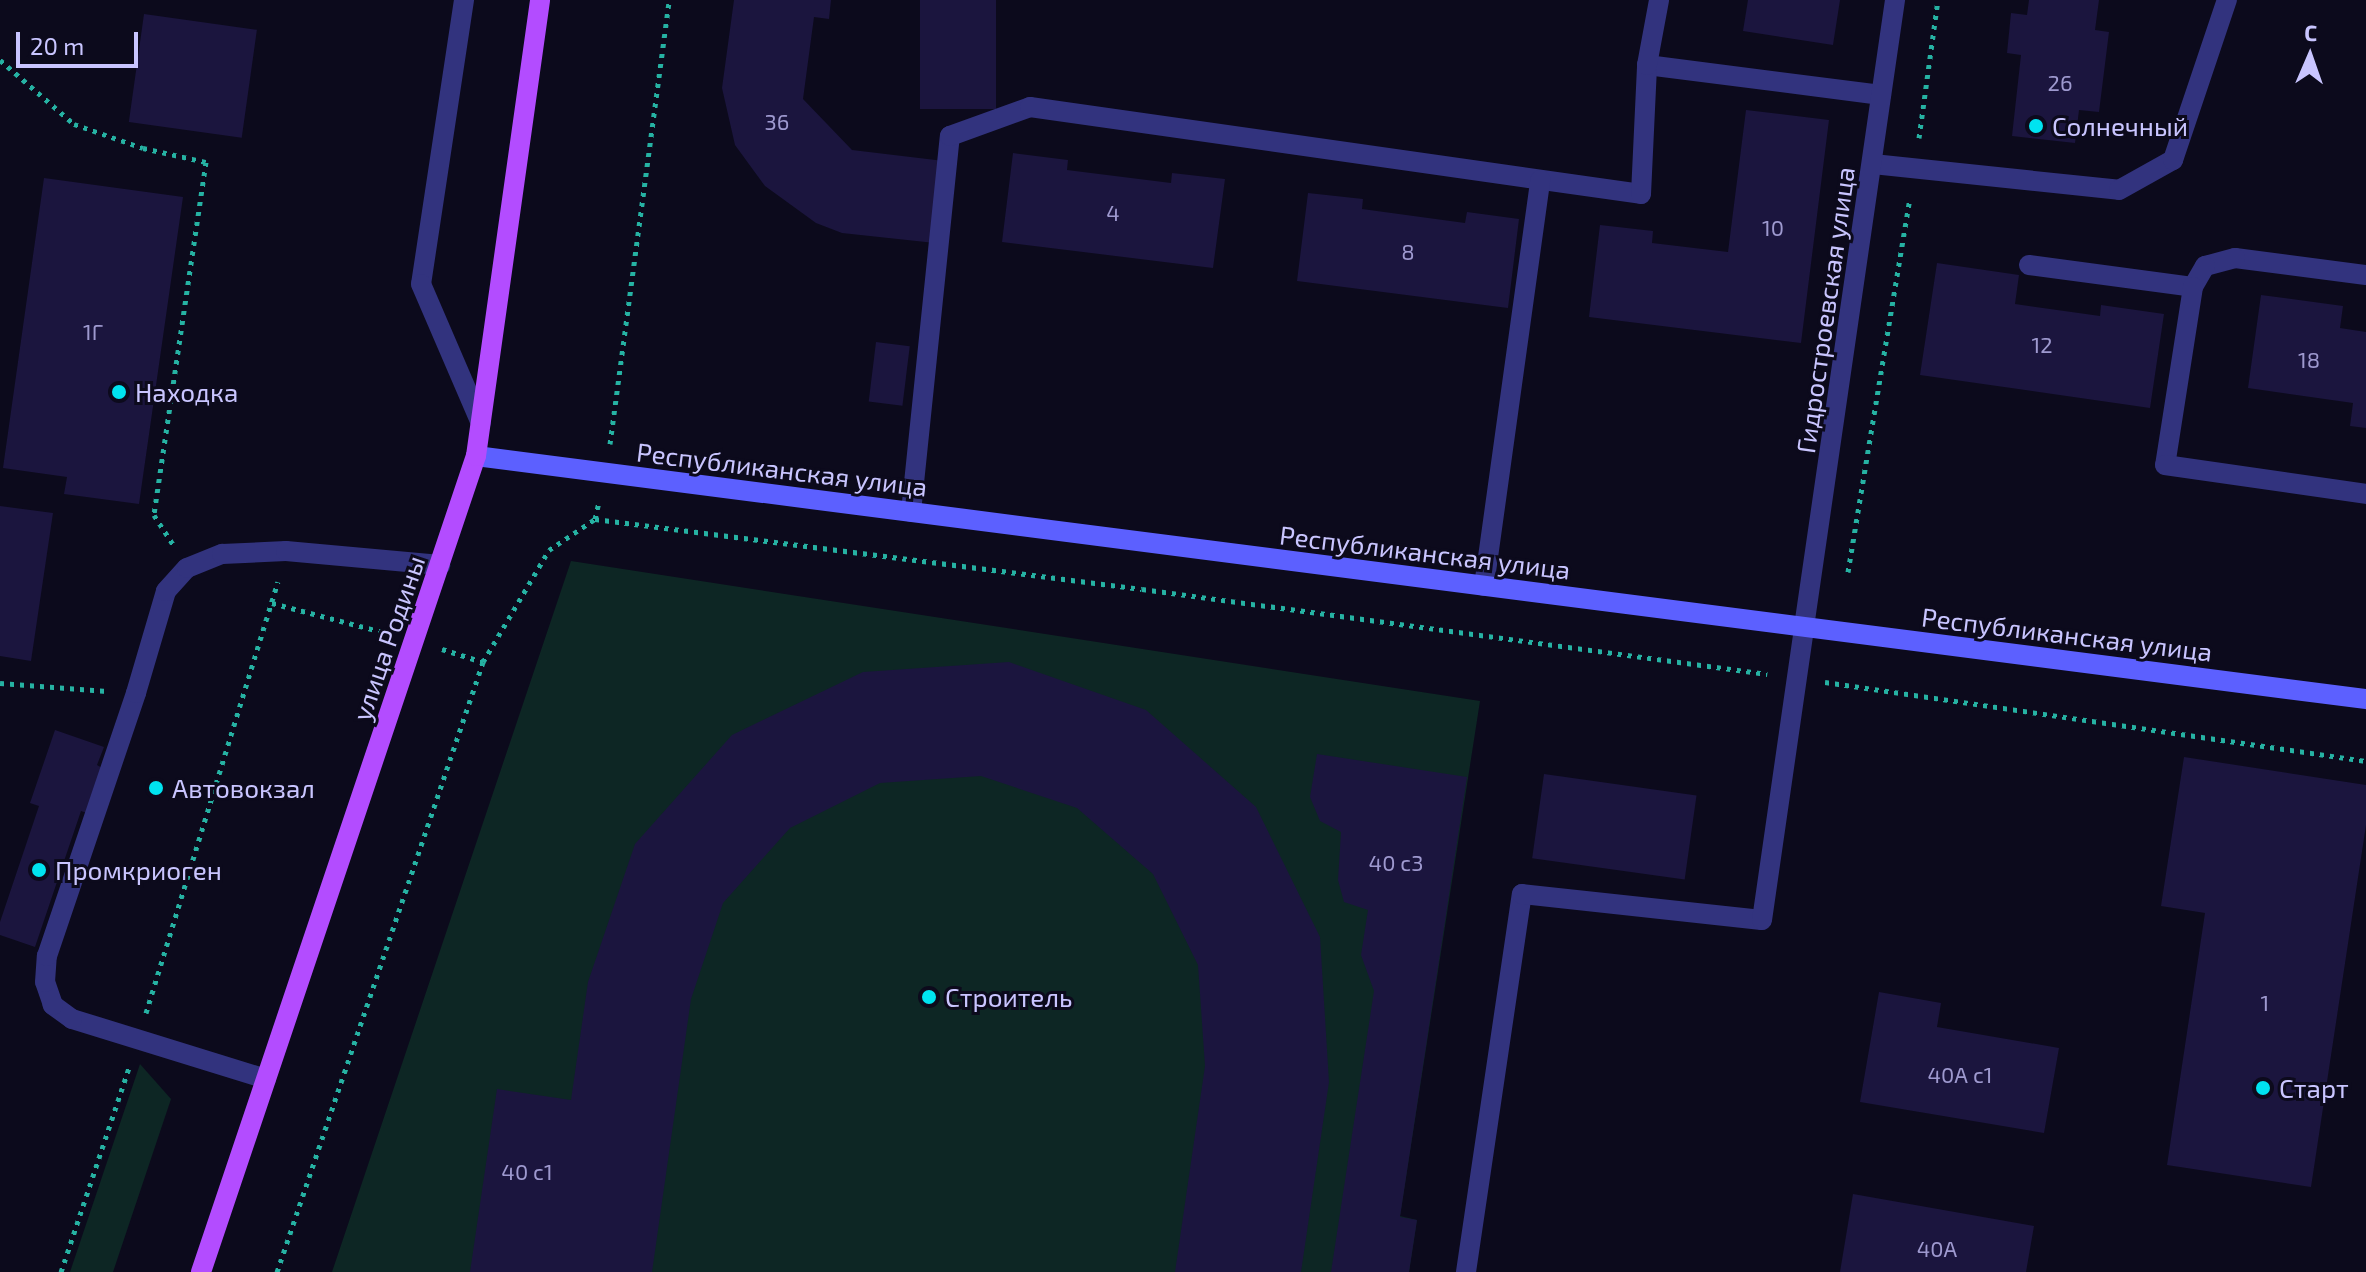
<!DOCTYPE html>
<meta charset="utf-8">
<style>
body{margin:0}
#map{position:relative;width:2366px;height:1272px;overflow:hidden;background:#0c0a1c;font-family:"Exo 2",sans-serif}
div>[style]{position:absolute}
.green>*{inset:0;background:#0d2624}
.building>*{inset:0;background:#1b153e;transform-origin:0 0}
.path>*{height:5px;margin-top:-2.5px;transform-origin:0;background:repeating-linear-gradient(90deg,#26b2a3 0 4px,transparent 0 10px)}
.lane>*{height:20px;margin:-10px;padding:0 10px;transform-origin:10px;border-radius:10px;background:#32337e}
.street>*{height:20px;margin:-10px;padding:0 10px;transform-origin:10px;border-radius:10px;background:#32337e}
.secondary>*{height:20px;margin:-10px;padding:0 10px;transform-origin:10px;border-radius:10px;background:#5c60ff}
.primary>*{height:20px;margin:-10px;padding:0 10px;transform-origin:10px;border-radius:10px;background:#b34cff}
.dots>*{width:22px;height:22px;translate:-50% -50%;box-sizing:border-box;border:4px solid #0c0a1c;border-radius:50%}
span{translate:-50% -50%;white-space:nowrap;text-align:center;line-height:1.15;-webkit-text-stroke:6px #0c0a1c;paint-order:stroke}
.number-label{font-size:22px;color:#9e99cf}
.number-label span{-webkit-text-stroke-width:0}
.poi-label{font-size:26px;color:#c9c5ff}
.left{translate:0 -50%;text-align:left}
.street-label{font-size:26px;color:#c9c5ff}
.north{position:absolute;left:2270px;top:16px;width:80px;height:80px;-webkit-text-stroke:6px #0c0a1c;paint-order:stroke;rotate:2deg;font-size:22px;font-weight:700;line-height:32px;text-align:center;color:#c9c5ff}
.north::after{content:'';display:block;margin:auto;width:28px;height:36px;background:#c9c5ff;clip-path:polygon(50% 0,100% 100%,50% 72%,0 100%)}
.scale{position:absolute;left:16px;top:32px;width:122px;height:36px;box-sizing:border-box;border:4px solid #c9c5ff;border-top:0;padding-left:10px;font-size:24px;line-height:28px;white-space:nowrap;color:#c9c5ff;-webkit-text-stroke:6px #0c0a1c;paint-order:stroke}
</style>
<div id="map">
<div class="green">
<i style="clip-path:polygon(571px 561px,1480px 701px,1400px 1216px,1417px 1220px,1409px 1272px,332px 1272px)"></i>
<i style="clip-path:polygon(140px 1064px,171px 1099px,113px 1272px,70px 1272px)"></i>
</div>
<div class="building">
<i style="clip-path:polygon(734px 0,831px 0,829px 19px,814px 17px,803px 99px,852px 150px,944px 161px,935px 243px,842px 233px,816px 223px,765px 186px,735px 145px,722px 88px)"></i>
<i style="left:920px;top:0;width:76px;height:109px"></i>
<i style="clip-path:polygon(1748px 0,1840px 0,1833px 45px,1743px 31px)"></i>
<i style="clip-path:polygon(2029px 0,2099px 0,2095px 30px,2109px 32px,2099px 112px,2079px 110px,2075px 143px,2012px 136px,2021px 55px,2007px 53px,2011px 13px,2027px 15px)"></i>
<i style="left:144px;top:14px;width:114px;height:109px;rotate:8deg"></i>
<i style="clip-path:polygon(1746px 110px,1829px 120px,1801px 343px,1589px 317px,1600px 225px,1653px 231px,1652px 243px,1728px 252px)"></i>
<i style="clip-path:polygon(1013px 153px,1068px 160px,1067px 170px,1171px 183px,1172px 173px,1225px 179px,1213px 268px,1002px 242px)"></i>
<i style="clip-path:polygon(44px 178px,183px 197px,139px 504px,64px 494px,67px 477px,3px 468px)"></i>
<i style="clip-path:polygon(1308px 193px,1363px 199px,1362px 209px,1465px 223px,1467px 212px,1519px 219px,1508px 308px,1297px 281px)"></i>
<i style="clip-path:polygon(1937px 263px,2019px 275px,2015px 304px,2100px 316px,2101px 305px,2164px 314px,2150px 408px,1920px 375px)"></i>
<i style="clip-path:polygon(2261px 295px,2343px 306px,2340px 328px,2366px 332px,2366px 428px,2350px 426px,2353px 403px,2248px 388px)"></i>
<i style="left:876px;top:342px;width:34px;height:60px;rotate:7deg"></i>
<i style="clip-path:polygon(0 506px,53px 513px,31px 661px,0 656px)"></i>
<i style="clip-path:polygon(1009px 662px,1146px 710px,1256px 807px,1320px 937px,1329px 1082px,1301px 1272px,1175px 1272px,1205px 1066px,1198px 965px,1153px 874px,1077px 808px,981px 776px,880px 783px,790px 828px,723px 903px,691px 999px,652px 1272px,470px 1272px,497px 1089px,571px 1100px,588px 982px,635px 844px,732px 735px,863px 672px)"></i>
<i style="clip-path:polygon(55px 730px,104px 747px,97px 765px,102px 768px,87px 813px,81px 811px,35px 947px,0 935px,0 922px,39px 806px,30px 803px)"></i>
<i style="clip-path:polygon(1317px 754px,1467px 777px,1400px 1217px,1417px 1220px,1409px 1272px,1331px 1272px,1374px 991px,1361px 955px,1368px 910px,1344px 902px,1338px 880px,1341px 832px,1320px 821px,1310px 797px)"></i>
<i style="clip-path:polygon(2184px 757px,2366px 785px,2366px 825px,2311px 1187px,2167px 1165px,2205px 913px,2161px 906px)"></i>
<i style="left:1544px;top:774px;width:154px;height:85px;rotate:8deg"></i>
<i style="clip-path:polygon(1879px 992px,1941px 1003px,1937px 1027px,2059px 1048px,2044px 1133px,1860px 1102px)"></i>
<i style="clip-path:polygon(1853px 1194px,2034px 1226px,2026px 1272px,1840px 1272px)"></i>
</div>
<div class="path">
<i style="left:0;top:60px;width:98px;rotate:40.9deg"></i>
<i style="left:74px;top:124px;width:73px;rotate:19.2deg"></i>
<i style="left:143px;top:148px;width:65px;rotate:12.5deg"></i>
<i style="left:206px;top:162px;width:357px;rotate:98.4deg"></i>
<i style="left:154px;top:515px;width:35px;rotate:57deg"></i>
<i style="left:1919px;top:138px;width:139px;rotate:-82.2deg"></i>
<i style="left:610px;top:444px;width:448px;rotate:-82.4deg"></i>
<i style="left:595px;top:519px;width:18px;rotate:-77deg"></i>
<i style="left:1848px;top:572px;width:378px;rotate:-80.6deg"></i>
<i style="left:272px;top:603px;width:118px;rotate:14.7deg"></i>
<i style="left:442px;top:649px;width:43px;rotate:17.6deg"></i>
<i style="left:1825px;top:682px;width:547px;rotate:8.31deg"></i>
<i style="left:0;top:683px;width:107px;rotate:4.3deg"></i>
<i style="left:146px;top:1013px;width:451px;rotate:-73deg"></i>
<i style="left:61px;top:1272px;width:215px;rotate:-71.6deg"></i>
<i style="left:277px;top:1272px;width:644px;rotate:-71.34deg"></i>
<i style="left:483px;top:662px;width:130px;rotate:-59.5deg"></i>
<i style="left:549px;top:550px;width:55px;rotate:-34deg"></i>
<i style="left:595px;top:519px;width:551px;rotate:7.29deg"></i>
<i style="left:1142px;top:589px;width:631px;rotate:7.74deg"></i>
</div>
<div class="lane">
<i style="left:464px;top:0;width:287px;rotate:98.6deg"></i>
<i style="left:421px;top:284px;width:151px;rotate:66.7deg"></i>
<i style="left:1647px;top:65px;width:236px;rotate:7.3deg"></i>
<i style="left:1873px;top:164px;width:247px;rotate:6deg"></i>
<i style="left:2119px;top:190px;width:62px;rotate:-29.1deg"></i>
<i style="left:2173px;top:160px;width:169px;rotate:-71.4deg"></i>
<i style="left:2029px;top:265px;width:165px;rotate:7.6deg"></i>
<i style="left:2366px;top:275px;width:132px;rotate:-172.6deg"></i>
<i style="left:2235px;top:258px;width:31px;rotate:165deg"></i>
<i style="left:2205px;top:266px;width:24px;rotate:120deg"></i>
<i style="left:2193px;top:287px;width:180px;rotate:98.9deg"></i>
<i style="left:2165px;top:465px;width:203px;rotate:8.2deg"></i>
<i style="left:911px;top:512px;width:378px;rotate:-84.1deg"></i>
<i style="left:950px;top:136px;width:85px;rotate:-19.9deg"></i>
<i style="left:1030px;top:107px;width:617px;rotate:8.1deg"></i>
<i style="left:1641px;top:194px;width:129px;rotate:-87.3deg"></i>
<i style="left:1647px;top:65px;width:66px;rotate:-79.5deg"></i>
<i style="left:1484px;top:586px;width:410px;rotate:-82.1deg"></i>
<i style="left:266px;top:1079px;width:203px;rotate:-162.8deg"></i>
<i style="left:72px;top:1019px;width:24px;rotate:-144deg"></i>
<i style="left:53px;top:1005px;width:24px;rotate:-109deg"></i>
<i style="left:45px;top:982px;width:26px;rotate:-86deg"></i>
<i style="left:47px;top:956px;width:278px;rotate:-71.3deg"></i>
<i style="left:136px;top:693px;width:106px;rotate:-73.6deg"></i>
<i style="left:166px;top:591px;width:31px;rotate:-48deg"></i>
<i style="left:187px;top:568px;width:38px;rotate:-22deg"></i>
<i style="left:222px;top:554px;width:64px;rotate:-2.7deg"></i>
<i style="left:286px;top:551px;width:155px;rotate:5.2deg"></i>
<i style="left:1466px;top:1272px;width:382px;rotate:-81.6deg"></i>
<i style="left:1522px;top:894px;width:241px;rotate:6.2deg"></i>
<i style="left:1762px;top:920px;width:296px;rotate:-81.8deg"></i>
</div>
<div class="street">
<i style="left:1804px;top:627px;width:634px;rotate:-81.74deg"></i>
</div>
<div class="secondary">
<i style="left:476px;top:456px;width:1906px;rotate:7.33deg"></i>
</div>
<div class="primary">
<i style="left:201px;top:1272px;width:861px;rotate:-71.38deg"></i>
<i style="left:476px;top:456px;width:460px;rotate:-82deg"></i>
</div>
<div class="dots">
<i style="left:2036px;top:126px;background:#00e3f0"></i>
<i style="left:119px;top:392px;background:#00e3f0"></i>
<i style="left:156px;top:788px;background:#00e3f0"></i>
<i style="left:39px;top:870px;background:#00e3f0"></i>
<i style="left:929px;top:997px;background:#00e3f0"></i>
<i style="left:2263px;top:1088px;background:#00e3f0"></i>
</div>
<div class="number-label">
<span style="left:2060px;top:83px">26</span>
<span style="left:777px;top:122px">36</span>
<span style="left:1113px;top:213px">4</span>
<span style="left:1773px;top:228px">10</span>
<span style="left:1408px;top:252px">8</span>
<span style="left:93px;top:332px">1Г</span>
<span style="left:2042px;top:345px">12</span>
<span style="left:2309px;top:360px">18</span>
<span style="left:1396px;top:863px">40 с3</span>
<span style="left:2265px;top:1003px">1</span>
<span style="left:1960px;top:1075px">40А с1</span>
<span style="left:527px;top:1172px">40 с1</span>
<span style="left:1937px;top:1249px">40А</span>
</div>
<div class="poi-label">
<span class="left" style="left:2052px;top:126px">Солнечный</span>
<span class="left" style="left:135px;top:392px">Находка</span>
<span class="left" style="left:172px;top:788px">Автовокзал</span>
<span class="left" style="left:55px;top:870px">Промкриоген</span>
<span class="left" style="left:945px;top:997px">Строитель</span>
<span class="left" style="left:2279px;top:1088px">Старт</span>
</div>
<div class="street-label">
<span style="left:1825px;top:310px;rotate:-82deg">Гидростроевская улица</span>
<span style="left:782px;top:469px;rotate:7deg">Республиканская улица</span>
<span style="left:1425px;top:552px;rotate:7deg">Республиканская улица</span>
<span style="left:2067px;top:634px;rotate:7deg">Республиканская улица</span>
<span style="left:388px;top:638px;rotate:-71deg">улица Родины</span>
</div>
<div class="north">С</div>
<div class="scale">20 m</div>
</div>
